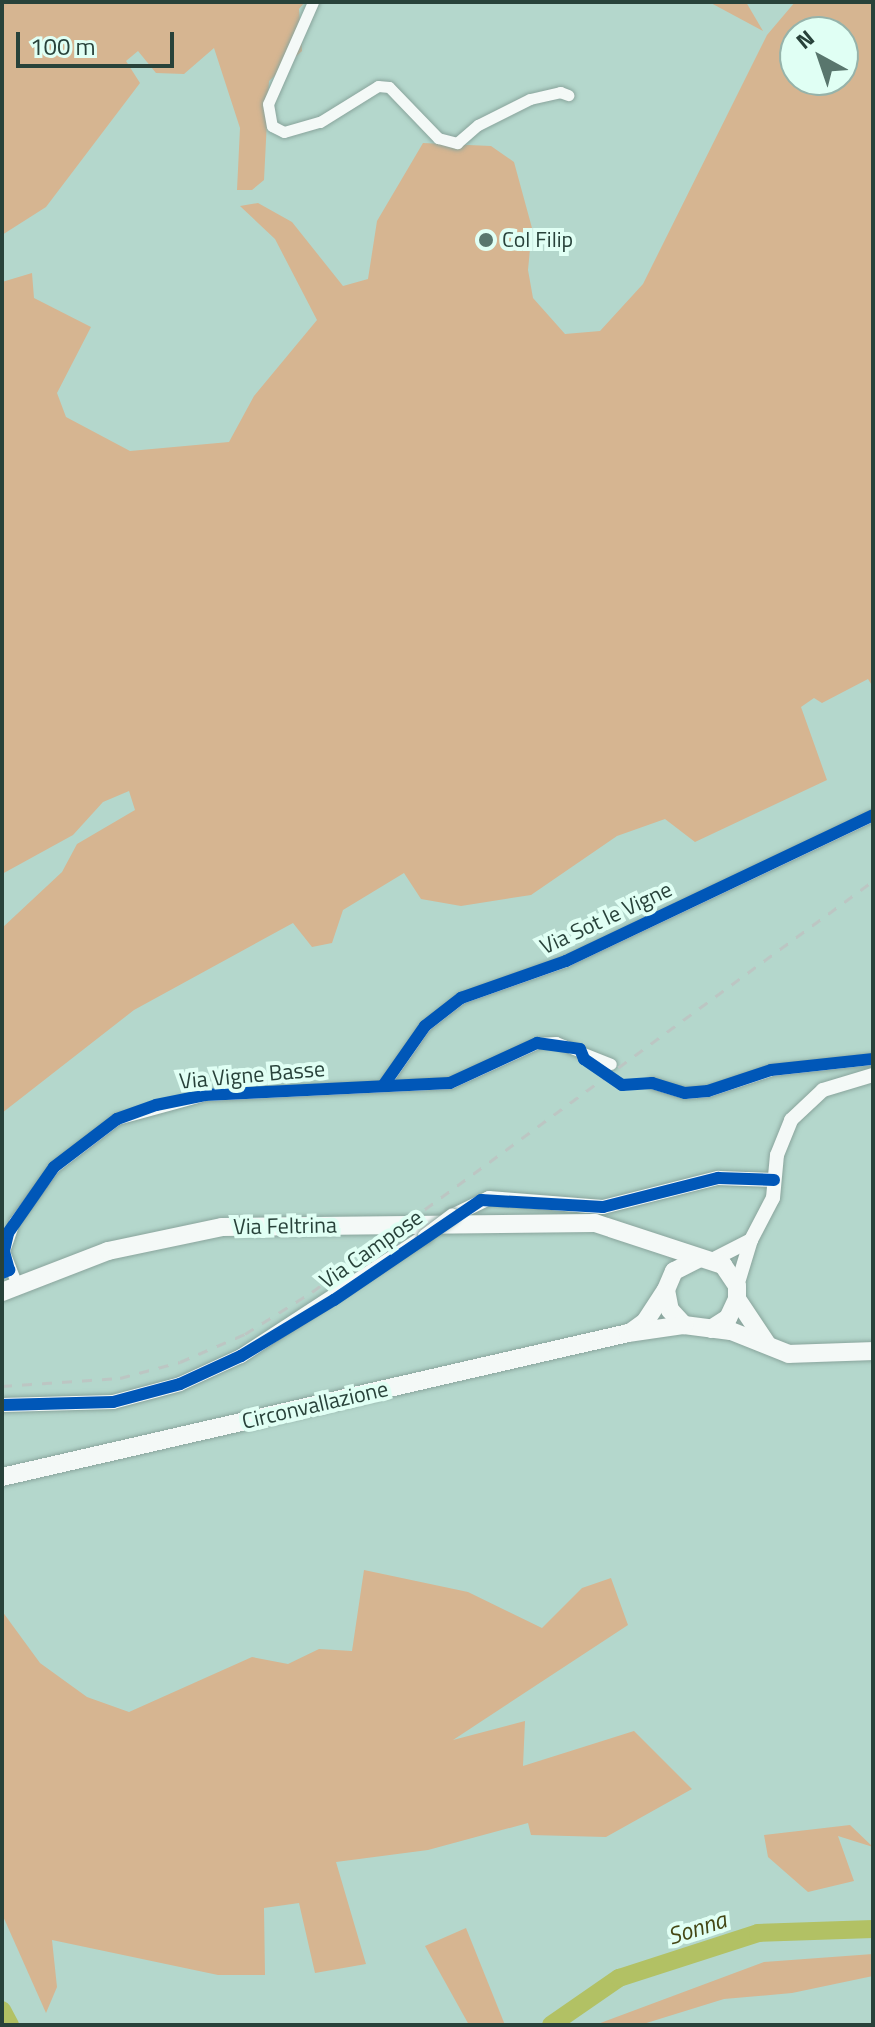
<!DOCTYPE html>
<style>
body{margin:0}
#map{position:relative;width:875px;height:2027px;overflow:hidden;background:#b4d7cc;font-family:"Titillium Web",sans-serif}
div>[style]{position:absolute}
.green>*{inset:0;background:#d6b591}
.river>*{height:18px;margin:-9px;padding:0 9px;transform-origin:9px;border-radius:9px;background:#b2c164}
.roads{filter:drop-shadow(0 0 2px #89a49c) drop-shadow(0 0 2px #89a49c)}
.minor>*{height:11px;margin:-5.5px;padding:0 5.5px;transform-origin:5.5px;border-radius:5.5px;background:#f4f9f7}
.tertiary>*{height:14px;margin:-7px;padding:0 7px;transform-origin:7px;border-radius:7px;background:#f4f9f7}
.primary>*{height:18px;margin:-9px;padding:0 9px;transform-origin:9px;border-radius:9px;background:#f4f9f7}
.trunk>*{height:18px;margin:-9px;padding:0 9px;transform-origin:9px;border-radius:9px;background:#f4f9f7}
.rail>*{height:3px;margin-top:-1.5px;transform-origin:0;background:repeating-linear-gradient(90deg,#bcc6c3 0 10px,transparent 0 20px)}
.bridges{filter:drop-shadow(0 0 2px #89a49c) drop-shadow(0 0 2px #89a49c)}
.tertiary-bridge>*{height:14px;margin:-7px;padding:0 7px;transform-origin:7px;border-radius:7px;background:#f4f9f7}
.cycleway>*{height:12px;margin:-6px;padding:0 6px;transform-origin:6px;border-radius:6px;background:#0057b8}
.dots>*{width:22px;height:22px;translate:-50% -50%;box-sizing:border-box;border:4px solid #e0fff4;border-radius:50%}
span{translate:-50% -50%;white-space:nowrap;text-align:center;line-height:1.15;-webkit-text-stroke:8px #e0fff4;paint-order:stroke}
.poi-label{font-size:22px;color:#28423a}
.left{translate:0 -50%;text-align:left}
.street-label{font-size:22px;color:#28423a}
.water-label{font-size:24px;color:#444714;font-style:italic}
.frame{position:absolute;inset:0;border:4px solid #28423a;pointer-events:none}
.north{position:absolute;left:779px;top:16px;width:80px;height:80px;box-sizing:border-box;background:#e0fff4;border:2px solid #96b3aa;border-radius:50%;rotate:320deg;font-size:22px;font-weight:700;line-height:32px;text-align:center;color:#28423a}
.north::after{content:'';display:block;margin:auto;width:28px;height:36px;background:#59766d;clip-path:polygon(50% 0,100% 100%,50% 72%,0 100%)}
.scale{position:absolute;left:16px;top:32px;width:158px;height:36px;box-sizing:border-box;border:4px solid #28423a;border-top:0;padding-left:10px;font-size:24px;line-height:28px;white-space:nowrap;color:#28423a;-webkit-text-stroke:6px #e0fff4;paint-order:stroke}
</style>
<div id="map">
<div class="green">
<i style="clip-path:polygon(2px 2px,305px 2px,299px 9px,302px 51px,269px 81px,264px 180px,252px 190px,237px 190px,240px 128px,214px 48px,184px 74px,156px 73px,138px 51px,126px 61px,140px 83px,46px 207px,2px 235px)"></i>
<i style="clip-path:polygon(709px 2px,746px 2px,763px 31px)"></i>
<i style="clip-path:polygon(evenodd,795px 2px,873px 2px,873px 687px,868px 679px,822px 703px,814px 698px,801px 707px,827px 780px,695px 842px,665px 819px,617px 836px,531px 895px,461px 906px,421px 899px,404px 873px,343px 910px,332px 943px,312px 947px,293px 923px,134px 1010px,2px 1113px,2px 928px,62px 872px,77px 844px,135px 810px,129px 791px,103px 802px,73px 835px,2px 874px,2px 282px,32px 273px,34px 298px,91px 327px,57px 393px,66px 417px,130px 451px,229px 442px,254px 396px,317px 320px,275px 239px,240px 206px,258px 203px,292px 222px,343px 286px,368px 279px,377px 221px,423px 143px,491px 146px,514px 162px,532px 228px,528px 270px,533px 298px,565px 334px,600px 331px,643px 284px,767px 35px,795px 2px,795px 32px,843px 32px,843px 80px,795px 80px,795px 32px)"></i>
<i style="clip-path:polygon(364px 1570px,468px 1592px,542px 1628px,582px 1588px,611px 1578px,628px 1625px,453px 1740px,525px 1721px,523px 1766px,634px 1731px,692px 1789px,606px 1837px,531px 1835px,528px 1823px,428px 1850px,336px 1862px,366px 1964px,315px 1973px,299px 1903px,264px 1908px,265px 1975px,218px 1975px,52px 1940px,57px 1987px,46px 2013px,2px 1914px,2px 1611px,40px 1663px,87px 1697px,129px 1712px,252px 1657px,288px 1664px,319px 1649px,352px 1651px)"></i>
<i style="clip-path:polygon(850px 1825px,873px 1847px,838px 1836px,854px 1881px,808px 1892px,768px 1857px,764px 1835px)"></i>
<i style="clip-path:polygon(466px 1928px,505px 2025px,469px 2025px,425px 1946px)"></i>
<i style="clip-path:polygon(873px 1954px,873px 1976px,792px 1993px,724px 1999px,640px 2025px,595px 2025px,764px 1962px)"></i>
</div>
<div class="river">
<i style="left:2px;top:2010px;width:17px;rotate:62deg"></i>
<i style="left:551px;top:2025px;width:83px;rotate:-34.7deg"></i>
<i style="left:619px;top:1978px;width:146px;rotate:-17.9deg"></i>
<i style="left:758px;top:1933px;width:115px;rotate:-2deg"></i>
</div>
<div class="roads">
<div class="minor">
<i style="left:313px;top:2px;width:111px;rotate:113.8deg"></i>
<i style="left:268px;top:104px;width:22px;rotate:80deg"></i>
<i style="left:272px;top:126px;width:13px;rotate:27deg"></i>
<i style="left:284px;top:132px;width:37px;rotate:-16deg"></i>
<i style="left:320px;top:122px;width:68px;rotate:-31.8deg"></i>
<i style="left:378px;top:86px;width:11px;rotate:5deg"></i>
<i style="left:389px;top:87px;width:71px;rotate:46.1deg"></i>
<i style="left:438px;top:138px;width:20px;rotate:15deg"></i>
<i style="left:457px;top:143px;width:28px;rotate:-41deg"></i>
<i style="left:478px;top:125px;width:58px;rotate:-26.6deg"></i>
<i style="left:530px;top:99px;width:31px;rotate:-13deg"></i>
<i style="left:560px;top:92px;width:9px;rotate:21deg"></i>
<i style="left:652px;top:1083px;width:34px;rotate:17deg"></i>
<i style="left:685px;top:1093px;width:23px;rotate:-5deg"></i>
<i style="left:708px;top:1091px;width:66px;rotate:-18.4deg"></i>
<i style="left:771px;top:1070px;width:103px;rotate:-6.2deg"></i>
<i style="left:383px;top:1086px;width:73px;rotate:-55deg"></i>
<i style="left:425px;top:1026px;width:46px;rotate:-37.9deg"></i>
<i style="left:461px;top:998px;width:111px;rotate:-19.4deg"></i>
<i style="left:566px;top:961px;width:340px;rotate:-25.4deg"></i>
<i style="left:17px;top:1285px;width:36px;rotate:-111deg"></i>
<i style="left:4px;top:1251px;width:31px;rotate:-71deg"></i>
<i style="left:14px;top:1222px;width:68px;rotate:-54deg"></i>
<i style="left:54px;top:1167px;width:79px;rotate:-37.3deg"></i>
<i style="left:117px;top:1119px;width:91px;rotate:-15.3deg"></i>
<i style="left:205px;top:1095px;width:245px;rotate:-2.8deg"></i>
<i style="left:450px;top:1083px;width:96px;rotate:-24.7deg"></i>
<i style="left:537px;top:1043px;width:19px;rotate:-3deg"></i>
<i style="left:556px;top:1042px;width:59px;rotate:21.8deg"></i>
</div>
<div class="tertiary">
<i style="left:452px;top:1216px;width:41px;rotate:-25.9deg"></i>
<i style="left:489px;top:1198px;width:114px;rotate:4.5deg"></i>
<i style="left:603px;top:1207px;width:119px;rotate:-14.2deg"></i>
<i style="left:718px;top:1178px;width:56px;rotate:2deg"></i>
<i style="left:712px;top:1260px;width:44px;rotate:-27.1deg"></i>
<i style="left:737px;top:1286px;width:48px;rotate:-73.1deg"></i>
<i style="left:751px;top:1240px;width:47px;rotate:-62.4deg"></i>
<i style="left:773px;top:1198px;width:43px;rotate:-84.7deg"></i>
<i style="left:777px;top:1155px;width:38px;rotate:-68deg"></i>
<i style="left:791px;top:1120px;width:44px;rotate:-43.2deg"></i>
<i style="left:823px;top:1090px;width:52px;rotate:-16.7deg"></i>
<i style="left:2px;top:1405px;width:111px;rotate:-1.5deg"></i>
<i style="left:113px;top:1402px;width:69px;rotate:-15deg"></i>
<i style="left:180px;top:1384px;width:67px;rotate:-24.7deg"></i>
<i style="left:241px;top:1356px;width:220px;rotate:-33.1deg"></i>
</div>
<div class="primary">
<i style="left:698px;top:1259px;width:27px;rotate:153deg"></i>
<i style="left:674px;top:1271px;width:21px;rotate:113deg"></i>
<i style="left:666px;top:1290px;width:20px;rotate:79deg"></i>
<i style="left:670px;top:1310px;width:21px;rotate:47deg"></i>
<i style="left:684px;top:1325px;width:47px;rotate:7.3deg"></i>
<i style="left:731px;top:1331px;width:62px;rotate:21.6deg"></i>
<i style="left:789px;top:1354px;width:84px;rotate:-2deg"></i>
<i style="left:2px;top:1292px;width:114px;rotate:-21.1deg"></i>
<i style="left:108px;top:1251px;width:116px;rotate:-11.9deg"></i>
<i style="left:222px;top:1227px;width:373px;rotate:-0.6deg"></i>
<i style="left:595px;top:1223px;width:135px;rotate:18.2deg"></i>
<i style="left:723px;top:1265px;width:25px;rotate:56deg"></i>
<i style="left:737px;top:1286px;width:13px;rotate:90deg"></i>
<i style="left:737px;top:1299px;width:21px;rotate:115deg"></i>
<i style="left:728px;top:1318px;width:20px;rotate:147deg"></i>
<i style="left:737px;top:1299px;width:54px;rotate:56.3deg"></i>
</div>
<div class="trunk">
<i style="left:631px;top:1332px;width:17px;rotate:-36deg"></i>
<i style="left:645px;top:1322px;width:38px;rotate:-57deg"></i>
<i style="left:2px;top:1477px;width:642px;rotate:-12.95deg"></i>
<i style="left:628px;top:1333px;width:57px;rotate:-8.1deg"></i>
</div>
</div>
<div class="rail">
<i style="left:2px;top:1386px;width:118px;rotate:-3.9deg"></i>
<i style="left:120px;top:1378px;width:62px;rotate:-14.9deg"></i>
<i style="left:180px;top:1362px;width:71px;rotate:-23.3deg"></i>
<i style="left:245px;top:1334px;width:79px;rotate:-32.1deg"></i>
<i style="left:312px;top:1292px;width:695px;rotate:-36.23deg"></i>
</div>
<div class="bridges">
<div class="tertiary-bridge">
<i style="left:425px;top:1236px;width:34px;rotate:-37deg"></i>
</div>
</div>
<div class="cycleway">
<i style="left:383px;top:1086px;width:73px;rotate:-55deg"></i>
<i style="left:425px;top:1026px;width:46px;rotate:-37.9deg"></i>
<i style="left:461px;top:998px;width:111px;rotate:-19.4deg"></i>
<i style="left:566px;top:961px;width:340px;rotate:-25.4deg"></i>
<i style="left:2px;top:1273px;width:8px;rotate:-23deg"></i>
<i style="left:9px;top:1270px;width:20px;rotate:-105deg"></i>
<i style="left:4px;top:1251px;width:18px;rotate:-77deg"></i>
<i style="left:8px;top:1233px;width:80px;rotate:-55.1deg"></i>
<i style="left:54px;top:1167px;width:79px;rotate:-37.3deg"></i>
<i style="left:117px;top:1119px;width:41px;rotate:-19.7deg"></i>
<i style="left:156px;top:1105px;width:50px;rotate:-11.5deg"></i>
<i style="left:205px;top:1095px;width:245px;rotate:-2.8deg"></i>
<i style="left:450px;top:1083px;width:96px;rotate:-24.7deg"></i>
<i style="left:537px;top:1043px;width:43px;rotate:7.9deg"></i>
<i style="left:580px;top:1049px;width:11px;rotate:68deg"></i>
<i style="left:584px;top:1059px;width:46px;rotate:34.4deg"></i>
<i style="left:622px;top:1085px;width:30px;rotate:-4deg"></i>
<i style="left:652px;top:1083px;width:34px;rotate:17deg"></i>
<i style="left:685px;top:1093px;width:23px;rotate:-5deg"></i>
<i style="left:708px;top:1091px;width:66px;rotate:-18.4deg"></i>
<i style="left:771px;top:1070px;width:103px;rotate:-6.2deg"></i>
<i style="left:2px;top:1405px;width:111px;rotate:-1.5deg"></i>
<i style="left:113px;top:1402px;width:69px;rotate:-15deg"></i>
<i style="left:180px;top:1384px;width:67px;rotate:-24.7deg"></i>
<i style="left:241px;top:1356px;width:109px;rotate:-31.1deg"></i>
<i style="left:334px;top:1300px;width:178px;rotate:-34.2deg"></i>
<i style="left:481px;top:1200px;width:122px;rotate:3.3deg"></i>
<i style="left:603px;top:1207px;width:119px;rotate:-14.2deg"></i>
<i style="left:718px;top:1178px;width:56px;rotate:2deg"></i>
</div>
<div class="dots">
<i style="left:486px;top:240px;background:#59766d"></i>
</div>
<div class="poi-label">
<span class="left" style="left:502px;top:240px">Col Filip</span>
</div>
<div class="street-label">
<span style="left:606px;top:918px;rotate:-25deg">Via Sot le Vigne</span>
<span style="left:252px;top:1075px;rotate:-5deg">Via Vigne Basse</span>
<span style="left:285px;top:1226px;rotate:-1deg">Via Feltrina</span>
<span style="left:371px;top:1249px;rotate:-35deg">Via Campose</span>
<span style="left:315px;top:1405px;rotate:-13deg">Circonvallazione</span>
</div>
<div class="water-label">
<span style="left:697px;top:1928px;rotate:-18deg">Sonna</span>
</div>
<div class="frame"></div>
<div class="north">N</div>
<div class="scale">100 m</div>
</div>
